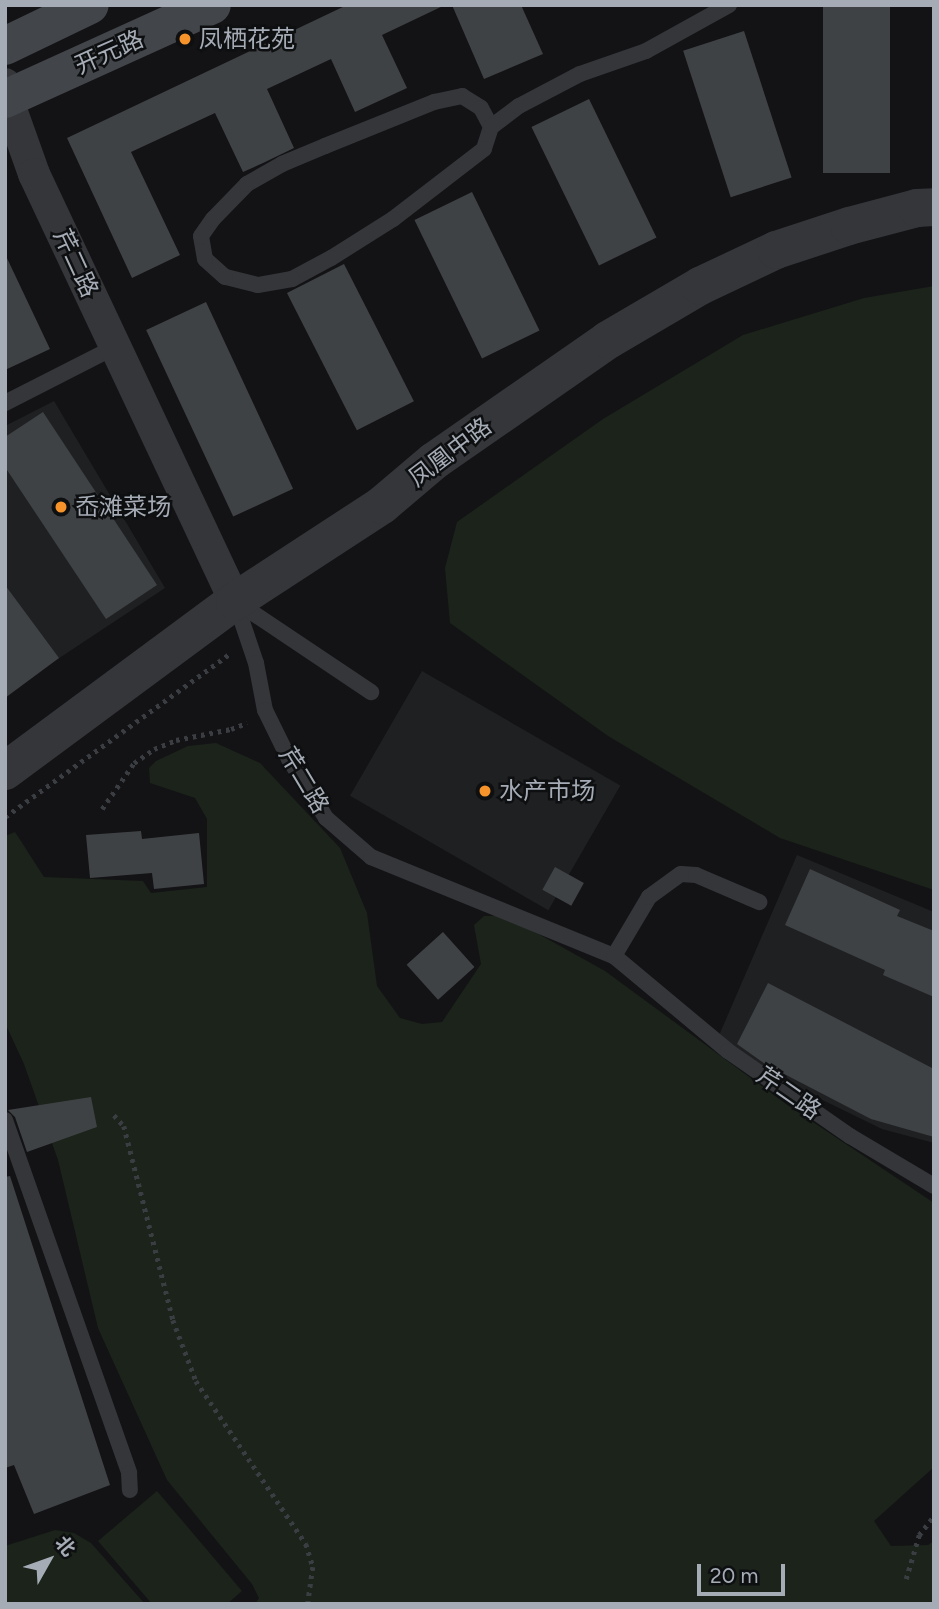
<!DOCTYPE html>
<meta charset="utf-8">
<style>
body{margin:0}
#map{position:relative;width:939px;height:1609px;overflow:hidden;background:#131315;font-family:Figtree,"Noto Sans SC",sans-serif}
div>[style]{position:absolute}
.built>*{inset:0;background:#1f2022;transform-origin:0 0}
.green>*{inset:0;background:#1b231b}
.building>*{inset:0;background:#3f4245;transform-origin:0 0}
.path>*{height:4.5px;margin-top:-2.25px;transform-origin:0;background:repeating-linear-gradient(90deg,#3a3d41 0 3.5px,transparent 0 8.5px)}
.service>*{height:16px;margin:-8px;padding:0 8px;transform-origin:8px;border-radius:8px;background:#34363a}
.minor>*{height:32px;margin:-16px;padding:0 16px;transform-origin:16px;border-radius:16px;background:#34363a}
.tertiary>*{height:38px;margin:-19px;padding:0 19px;transform-origin:19px;border-radius:19px;background:#34363a}
.secondary>*{height:38px;margin:-19px;padding:0 19px;transform-origin:19px;border-radius:19px;background:#42454a}
.dots>*{width:19px;height:19px;translate:-50% -50%;box-sizing:border-box;border:4px solid #0e0f10;border-radius:50%}
span{translate:-50% -50%;white-space:nowrap;text-align:center;line-height:1.15;-webkit-text-stroke:5px #0e0f10;paint-order:stroke}
.poi-label{font-size:24px;color:#a5acb6}
.left{translate:0 -50%;text-align:left}
.street-label{font-size:24px;color:#a5acb6}
.frame{position:absolute;inset:0;border:7px solid #a5acb6;pointer-events:none}
.north{position:absolute;left:14px;top:1525px;width:70px;height:70px;-webkit-text-stroke:5px #0e0f10;paint-order:stroke;rotate:50deg;font-size:19px;font-weight:700;line-height:28px;text-align:center;color:#a5acb6}
.north::after{content:'';display:block;margin:auto;width:24px;height:32px;background:#a5acb6;clip-path:polygon(50% 0,100% 100%,50% 72%,0 100%)}
.scale{position:absolute;left:697px;top:1564px;width:88px;height:32px;box-sizing:border-box;border:4px solid #a5acb6;border-top:0;padding-left:9px;font-size:21px;line-height:24px;white-space:nowrap;color:#a5acb6;-webkit-text-stroke:5px #0e0f10;paint-order:stroke}
</style>
<div id="map">
<div class="built">
<i style="clip-path:polygon(54px 401px,165px 588px,5px 694px,5px 426px)"></i>
<i style="left:422px;top:671px;width:229px;height:144px;rotate:30deg"></i>
<i style="clip-path:polygon(797px 855px,934px 912px,934px 1143px,882px 1129px,714px 1047px)"></i>
</div>
<div class="green">
<i style="clip-path:polygon(934px 286px,934px 890px,780px 838px,608px 736px,450px 623px,445px 568px,457px 522px,603px 419px,743px 335px,864px 298px)"></i>
<i style="clip-path:polygon(216px 743px,260px 763px,340px 848px,367px 913px,377px 986px,400px 1018px,422px 1024px,442px 1022px,481px 964px,474px 925px,484px 916px,506px 916px,605px 971px,786px 1104px,934px 1203px,934px 1467px,874px 1521px,891px 1546px,928px 1545px,934px 1541px,934px 1604px,255px 1604px,259px 1598px,252px 1584px,167px 1480px,98px 1328px,58px 1160px,24px 1064px,5px 1023px,5px 836px,15px 832px,44px 877px,143px 881px,151px 893px,207px 887px,207px 819px,195px 798px,150px 783px,149px 768px,156px 761px,188px 746px)"></i>
<i style="clip-path:polygon(157px 1491px,242px 1591px,227px 1604px,152px 1604px,98px 1541px)"></i>
<i style="clip-path:polygon(55px 1530px,74px 1533px,91px 1543px,145px 1604px,5px 1604px,5px 1546px)"></i>
</div>
<div class="building">
<i style="clip-path:polygon(347px 5px,445px 5px,382px 35px,407px 88px,355px 112px,331px 59px,267px 89px,294px 148px,263px 163px,243px 172px,215px 113px,131px 152px,180px 255px,132px 278px,67px 138px)"></i>
<i style="clip-path:polygon(452px 5px,521px 5px,543px 54px,484px 79px)"></i>
<i style="left:823px;top:5px;width:67px;height:168px"></i>
<i style="left:744px;top:31px;width:154px;height:64px;rotate:72deg"></i>
<i style="left:589px;top:99px;width:154px;height:64px;rotate:64deg"></i>
<i style="left:472px;top:192px;width:154px;height:64px;rotate:64deg"></i>
<i style="clip-path:polygon(5px 254px,50px 349px,5px 370px)"></i>
<i style="left:344px;top:264px;width:154px;height:64px;rotate:63deg"></i>
<i style="left:206px;top:302px;width:206px;height:66px;rotate:65deg"></i>
<i style="clip-path:polygon(43px 412px,157px 585px,106px 619px,5px 467px,5px 437px)"></i>
<i style="clip-path:polygon(5px 585px,59px 658px,5px 698px)"></i>
<i style="clip-path:polygon(141px 831px,142px 839px,199px 833px,204px 884px,154px 889px,152px 873px,90px 878px,86px 835px)"></i>
<i style="left:555px;top:867px;width:33px;height:26px;rotate:29deg"></i>
<i style="clip-path:polygon(810px 869px,900px 910px,897px 916px,934px 931px,934px 997px,883px 975px,885px 970px,785px 925px)"></i>
<i style="left:443px;top:932px;width:47px;height:49px;rotate:48deg"></i>
<i style="clip-path:polygon(768px 983px,934px 1069px,934px 1137px,871px 1119px,765px 1064px,737px 1044px)"></i>
<i style="clip-path:polygon(91px 1097px,97px 1127px,27px 1152px,15px 1117px,8px 1110px)"></i>
<i style="clip-path:polygon(10px 1176px,110px 1485px,34px 1514px,14px 1465px,5px 1468px,5px 1177px)"></i>
</div>
<div class="path">
<i style="left:102px;top:809px;width:56px;rotate:-55.2deg"></i>
<i style="left:134px;top:763px;width:24px;rotate:-35deg"></i>
<i style="left:154px;top:749px;width:24px;rotate:-22deg"></i>
<i style="left:176px;top:740px;width:56px;rotate:-11.3deg"></i>
<i style="left:231px;top:729px;width:17px;rotate:-21deg"></i>
<i style="left:5px;top:817px;width:279px;rotate:-36deg"></i>
<i style="left:114px;top:1115px;width:15px;rotate:48deg"></i>
<i style="left:124px;top:1126px;width:200px;rotate:75.8deg"></i>
<i style="left:173px;top:1320px;width:65px;rotate:69.3deg"></i>
<i style="left:196px;top:1381px;width:197px;rotate:56deg"></i>
<i style="left:306px;top:1544px;width:24px;rotate:73deg"></i>
<i style="left:313px;top:1567px;width:37px;rotate:98deg"></i>
<i style="left:906px;top:1579px;width:46px;rotate:-73.5deg"></i>
<i style="left:919px;top:1535px;width:24px;rotate:-52deg"></i>
</div>
<div class="service">
<i style="left:462px;top:96px;width:22px;rotate:32deg"></i>
<i style="left:481px;top:108px;width:21px;rotate:62deg"></i>
<i style="left:491px;top:127px;width:23px;rotate:108deg"></i>
<i style="left:484px;top:149px;width:115px;rotate:142.4deg"></i>
<i style="left:393px;top:219px;width:73px;rotate:147.8deg"></i>
<i style="left:331px;top:258px;width:44px;rotate:151.7deg"></i>
<i style="left:292px;top:279px;width:35px;rotate:170deg"></i>
<i style="left:258px;top:285px;width:34px;rotate:-166deg"></i>
<i style="left:225px;top:277px;width:27px;rotate:-138deg"></i>
<i style="left:205px;top:259px;width:23px;rotate:-100deg"></i>
<i style="left:201px;top:236px;width:21px;rotate:-55deg"></i>
<i style="left:213px;top:219px;width:49px;rotate:-45.8deg"></i>
<i style="left:247px;top:184px;width:40px;rotate:-29.7deg"></i>
<i style="left:282px;top:164px;width:47px;rotate:-22.7deg"></i>
<i style="left:325px;top:146px;width:118px;rotate:-22deg"></i>
<i style="left:434px;top:102px;width:29px;rotate:-12deg"></i>
<i style="left:491px;top:127px;width:35px;rotate:-37deg"></i>
<i style="left:519px;top:106px;width:69px;rotate:-27.7deg"></i>
<i style="left:580px;top:74px;width:70px;rotate:-19.2deg"></i>
<i style="left:646px;top:51px;width:95px;rotate:-29deg"></i>
<i style="left:5px;top:403px;width:123px;rotate:-27deg"></i>
<i style="left:235px;top:601px;width:65px;rotate:71.3deg"></i>
<i style="left:256px;top:663px;width:48px;rotate:79.2deg"></i>
<i style="left:265px;top:710px;width:55px;rotate:63.9deg"></i>
<i style="left:289px;top:759px;width:70px;rotate:57.9deg"></i>
<i style="left:326px;top:818px;width:60px;rotate:40.9deg"></i>
<i style="left:371px;top:857px;width:262px;rotate:22.2deg"></i>
<i style="left:614px;top:956px;width:148px;rotate:39.8deg"></i>
<i style="left:728px;top:1051px;width:149px;rotate:34.9deg"></i>
<i style="left:850px;top:1136px;width:98px;rotate:30.8deg"></i>
<i style="left:235px;top:601px;width:164px;rotate:33.8deg"></i>
<i style="left:614px;top:956px;width:69px;rotate:-59.3deg"></i>
<i style="left:649px;top:897px;width:39px;rotate:-36deg"></i>
<i style="left:681px;top:874px;width:15px;rotate:4deg"></i>
<i style="left:696px;top:875px;width:69px;rotate:23.2deg"></i>
<i style="left:5px;top:1120px;width:374px;rotate:70.6deg"></i>
<i style="left:129px;top:1473px;width:17px;rotate:87deg"></i>
</div>
<div class="minor">
<i style="left:5px;top:84px;width:14px;rotate:82deg"></i>
<i style="left:7px;top:98px;width:81px;rotate:70.4deg"></i>
<i style="left:34px;top:174px;width:472px;rotate:64.8deg"></i>
</div>
<div class="tertiary">
<i style="left:5px;top:771px;width:286px;rotate:-36.5deg"></i>
<i style="left:235px;top:601px;width:176px;rotate:-33.1deg"></i>
<i style="left:382px;top:505px;width:68px;rotate:-40.2deg"></i>
<i style="left:434px;top:461px;width:212px;rotate:-34.8deg"></i>
<i style="left:608px;top:340px;width:107px;rotate:-30.4deg"></i>
<i style="left:700px;top:286px;width:84px;rotate:-25.3deg"></i>
<i style="left:776px;top:250px;width:77px;rotate:-18.2deg"></i>
<i style="left:849px;top:226px;width:70px;rotate:-14.8deg"></i>
<i style="left:917px;top:208px;width:17px;rotate:-3deg"></i>
</div>
<div class="secondary">
<i style="left:5px;top:46px;width:94px;rotate:-25.8deg"></i>
<i style="left:5px;top:99px;width:227px;rotate:-24.4deg"></i>
</div>
<div class="dots">
<i style="left:185px;top:39px;background:#f6942b"></i>
<i style="left:61px;top:507px;background:#f6942b"></i>
<i style="left:485px;top:791px;background:#f6942b"></i>
</div>
<div class="poi-label">
<span class="left" style="left:199px;top:39px">凤栖花苑</span>
<span class="left" style="left:75px;top:507px">岙滩菜场</span>
<span class="left" style="left:499px;top:791px">水产市场</span>
</div>
<div class="street-label">
<span style="left:109px;top:52px;rotate:-24deg">开元路</span>
<span style="left:76px;top:263px;rotate:65deg">芹二路</span>
<span style="left:450px;top:452px;rotate:-37deg">凤凰中路</span>
<span style="left:304px;top:780px;rotate:59deg">芹二路</span>
<span style="left:789px;top:1093px;rotate:35deg">芹二路</span>
</div>
<div class="frame"></div>
<div class="north">北</div>
<div class="scale">20 m</div>
</div>
